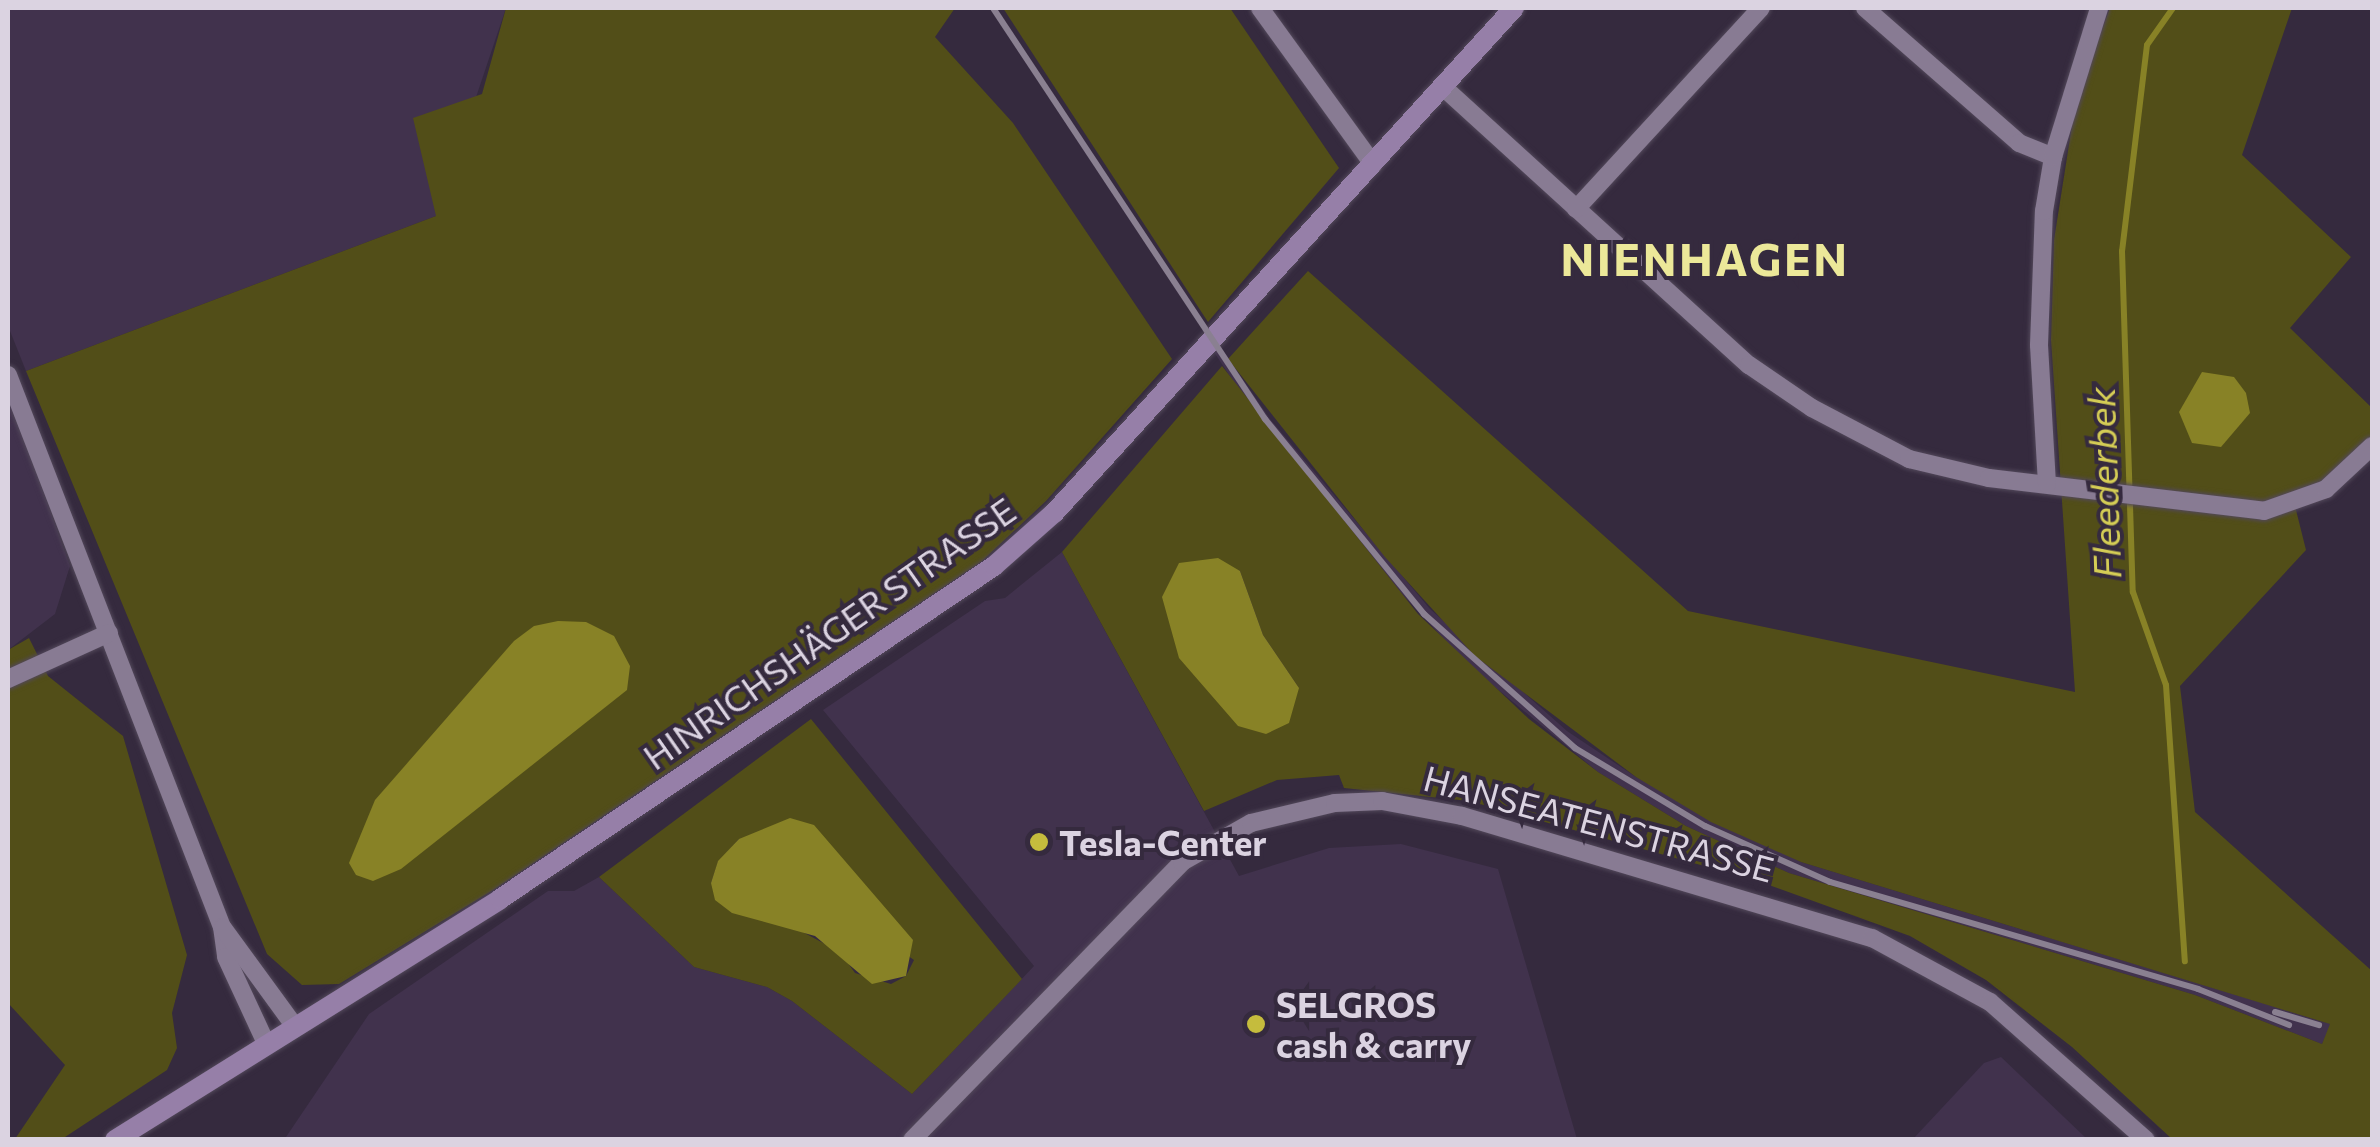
<!DOCTYPE html>
<meta charset="utf-8">
<style>
body{margin:0}
#map{position:relative;width:2380px;height:1147px;overflow:hidden;background:#352a3e;font-family:Commissioner,sans-serif}
div>[style]{position:absolute}
.built>*{inset:0;background:#41324d}
.green>*{inset:0;background:#524e18}
.water>*{inset:0;background:#888226}
.stream>*{height:6px;margin:-3px;padding:0 3px;transform-origin:3px;border-radius:3px;background:#888226}
.roads{filter:drop-shadow(0 0 2px #52485a) drop-shadow(0 0 2px #52485a)}
.street>*{height:18px;margin:-9px;padding:0 9px;transform-origin:9px;border-radius:9px;background:#887b93}
.secondary>*{height:20px;margin:-10px;padding:0 10px;transform-origin:10px;border-radius:10px;background:#967fa8}
.rail>*{height:6px;margin:-3px;padding:0 3px;transform-origin:3px;border-radius:3px;background:#8a8091}
.dots>*{width:28px;height:28px;translate:-50% -50%;box-sizing:border-box;border:5px solid #352a3e;border-radius:50%}
span{translate:-50% -50%;white-space:nowrap;text-align:center;line-height:1.15;-webkit-text-stroke:8px #352a3e;paint-order:stroke}
.street-label{font-size:35px;color:#dbd3e1}
.poi-label{font-size:35px;color:#dbd3e1;font-weight:700}
.left{translate:0 -50%;text-align:left}
.water-label{font-size:38px;color:#d5cd55;font-style:italic}
.district-label{font-size:45px;color:#ece899;font-weight:700;letter-spacing:2.5px}
.frame{position:absolute;inset:0;border:10px solid #dbd3e1;pointer-events:none}
</style>
<div id="map">
<div class="built">
<i style="clip-path:polygon(8px 8px,506px 8px,436px 216px,26px 371px,8px 326px)"></i>
<i style="clip-path:polygon(1220px 346px,1270px 419px,1430px 609px,1567px 731px,1636px 777px,1801px 862px,2331px 1024px,2322px 1044px,2195px 995px,1789px 873px,1686px 826px,1598px 772px,1467px 664px,1376px 566px,1247px 402px,1214px 352px)"></i>
<i style="clip-path:polygon(8px 393px,70px 566px,55px 614px,8px 650px)"></i>
<i style="clip-path:polygon(1062px 552px,1239px 876px,1329px 848px,1401px 844px,1498px 869px,1577px 1139px,284px 1140px,369px 1014px,548px 891px,574px 891px,599px 877px,694px 967px,767px 987px,792px 1001px,912px 1094px,1034px 966px,823px 710px,985px 601px,1005px 598px)"></i>
<i style="clip-path:polygon(2001px 1057px,2087px 1139px,1913px 1139px,1984px 1063px)"></i>
</div>
<div class="green">
<i style="clip-path:polygon(506px 8px,955px 8px,935px 37px,1013px 123px,1172px 359px,1046px 501px,982px 561px,493px 890px,339px 984px,302px 985px,267px 954px,26px 371px,436px 216px,413px 118px,482px 94px)"></i>
<i style="clip-path:polygon(1003px 8px,1230px 8px,1339px 168px,1208px 322px)"></i>
<i style="clip-path:polygon(evenodd,2110px 8px,2292px 8px,2242px 155px,2351px 257px,2290px 328px,2372px 408px,2372px 437px,2332px 478px,2293px 498px,2306px 550px,2180px 686px,2195px 812px,2372px 971px,2372px 1139px,2172px 1139px,2072px 1047px,1986px 980px,1910px 936px,1755px 880px,1469px 801px,1344px 788px,1339px 775px,1277px 780px,1204px 811px,1062px 552px,1222px 366px,1418px 614px,1529px 719px,1598px 772px,1686px 826px,1789px 873px,2195px 995px,2322px 1044px,2330px 1024px,1801px 862px,1711px 822px,1636px 777px,1475px 656px,1385px 557px,1228px 359px,1308px 271px,1688px 611px,2075px 692px,2051px 340px,2054px 240px,2076px 100px,2110px 8px,1179px 563px,1240px 571px,1263px 635px,1299px 688px,1179px 563px)"></i>
<i style="clip-path:polygon(29px 638px,48px 676px,123px 736px,187px 955px,172px 1013px,177px 1048px,167px 1070px,62px 1139px,15px 1139px,65px 1065px,8px 1003px,8px 650px)"></i>
<i style="clip-path:polygon(evenodd,811px 719px,1022px 979px,912px 1094px,792px 1001px,767px 987px,694px 967px,599px 877px,811px 719px,739px 839px,914px 960px,906px 976px,891px 984px,855px 973px,840px 952px,711px 883px,718px 862px,739px 839px)"></i>
</div>
<div class="water">
<i style="clip-path:polygon(2202px 372px,2234px 377px,2246px 393px,2250px 413px,2221px 447px,2192px 443px,2179px 412px)"></i>
<i style="clip-path:polygon(1218px 558px,1240px 571px,1263px 635px,1299px 688px,1289px 723px,1266px 734px,1238px 726px,1179px 658px,1162px 597px,1179px 563px)"></i>
<i style="clip-path:polygon(558px 621px,586px 622px,614px 636px,630px 666px,627px 690px,401px 869px,373px 881px,356px 875px,349px 863px,375px 800px,514px 641px,534px 626px)"></i>
<i style="clip-path:polygon(790px 818px,814px 825px,913px 940px,906px 976px,872px 984px,815px 936px,732px 913px,715px 900px,711px 883px,718px 861px,739px 839px)"></i>
</div>
<div class="stream">
<i style="left:2173px;top:8px;width:45px;rotate:125.1deg"></i>
<i style="left:2147px;top:45px;width:208px;rotate:96.9deg"></i>
<i style="left:2122px;top:251px;width:341px;rotate:88.2deg"></i>
<i style="left:2133px;top:592px;width:99px;rotate:70.5deg"></i>
<i style="left:2166px;top:685px;width:277px;rotate:86.1deg"></i>
</div>
<div class="roads">
<div class="street">
<i style="left:1260px;top:8px;width:193px;rotate:54.1deg"></i>
<i style="left:1865px;top:8px;width:205px;rotate:41.2deg"></i>
<i style="left:2019px;top:143px;width:37px;rotate:22deg"></i>
<i style="left:1442px;top:86px;width:415px;rotate:42.3deg"></i>
<i style="left:1749px;top:365px;width:76px;rotate:34.3deg"></i>
<i style="left:1812px;top:408px;width:110px;rotate:27.7deg"></i>
<i style="left:1909px;top:459px;width:82px;rotate:13.4deg"></i>
<i style="left:1989px;top:478px;width:277px;rotate:6.8deg"></i>
<i style="left:2264px;top:511px;width:66px;rotate:-19.5deg"></i>
<i style="left:2326px;top:489px;width:63px;rotate:-43.1deg"></i>
<i style="left:1576px;top:209px;width:273px;rotate:-47.4deg"></i>
<i style="left:8px;top:375px;width:592px;rotate:68.81deg"></i>
<i style="left:222px;top:927px;width:30px;rotate:82deg"></i>
<i style="left:226px;top:957px;width:93px;rotate:65.1deg"></i>
<i style="left:2047px;top:484px;width:139px;rotate:-93.3deg"></i>
<i style="left:2039px;top:345px;width:134px;rotate:-87.9deg"></i>
<i style="left:2044px;top:211px;width:55px;rotate:-80.5deg"></i>
<i style="left:2053px;top:157px;width:156px;rotate:-72.8deg"></i>
<i style="left:8px;top:679px;width:111px;rotate:-24.5deg"></i>
<i style="left:223px;top:928px;width:119px;rotate:53.9deg"></i>
<i style="left:912px;top:1140px;width:388px;rotate:-45.8deg"></i>
<i style="left:1182px;top:862px;width:79px;rotate:-29.5deg"></i>
<i style="left:1251px;top:823px;width:86px;rotate:-13.4deg"></i>
<i style="left:1335px;top:803px;width:47px;rotate:-2.4deg"></i>
<i style="left:1382px;top:801px;width:81px;rotate:10.6deg"></i>
<i style="left:1462px;top:816px;width:428px;rotate:16.6deg"></i>
<i style="left:1872px;top:938px;width:134px;rotate:28.5deg"></i>
<i style="left:1990px;top:1002px;width:208px;rotate:41.5deg"></i>
</div>
<div class="secondary">
<i style="left:115px;top:1140px;width:454px;rotate:-32deg"></i>
<i style="left:500px;top:899px;width:596px;rotate:-33.98deg"></i>
<i style="left:994px;top:566px;width:80px;rotate:-41.5deg"></i>
<i style="left:1054px;top:513px;width:683px;rotate:-47.67deg"></i>
</div>
</div>
<div class="rail">
<i style="left:993px;top:8px;width:493px;rotate:56.5deg"></i>
<i style="left:1265px;top:419px;width:252px;rotate:50.8deg"></i>
<i style="left:1424px;top:614px;width:202px;rotate:41.6deg"></i>
<i style="left:1575px;top:748px;width:152px;rotate:31deg"></i>
<i style="left:1705px;top:826px;width:137px;rotate:24.1deg"></i>
<i style="left:1830px;top:882px;width:383px;rotate:16.2deg"></i>
<i style="left:2198px;top:989px;width:98px;rotate:21.6deg"></i>
<i style="left:2275px;top:1012px;width:46px;rotate:16.5deg"></i>
</div>
<div class="dots">
<i style="left:1039px;top:842px;background:#c5bc3d"></i>
<i style="left:1256px;top:1024px;background:#c5bc3d"></i>
</div>
<div class="street-label">
<span style="left:829px;top:633px;rotate:-35deg">HINRICHSHÄGER STRASSE</span>
<span style="left:1599px;top:823px;rotate:15deg">HANSEATENSTRASSE</span>
</div>
<div class="poi-label">
<span class="left" style="left:1059px;top:842px">Tesla-Center</span>
<span class="left" style="left:1276px;top:1024px">SELGROS<br>cash &amp; carry</span>
</div>
<div class="water-label">
<span style="left:2103px;top:483px;rotate:-92deg">Fleederbek</span>
</div>
<div class="district-label">
<span style="left:1705px;top:258px">NIENHAGEN</span>
</div>
<div class="frame"></div>
</div>
